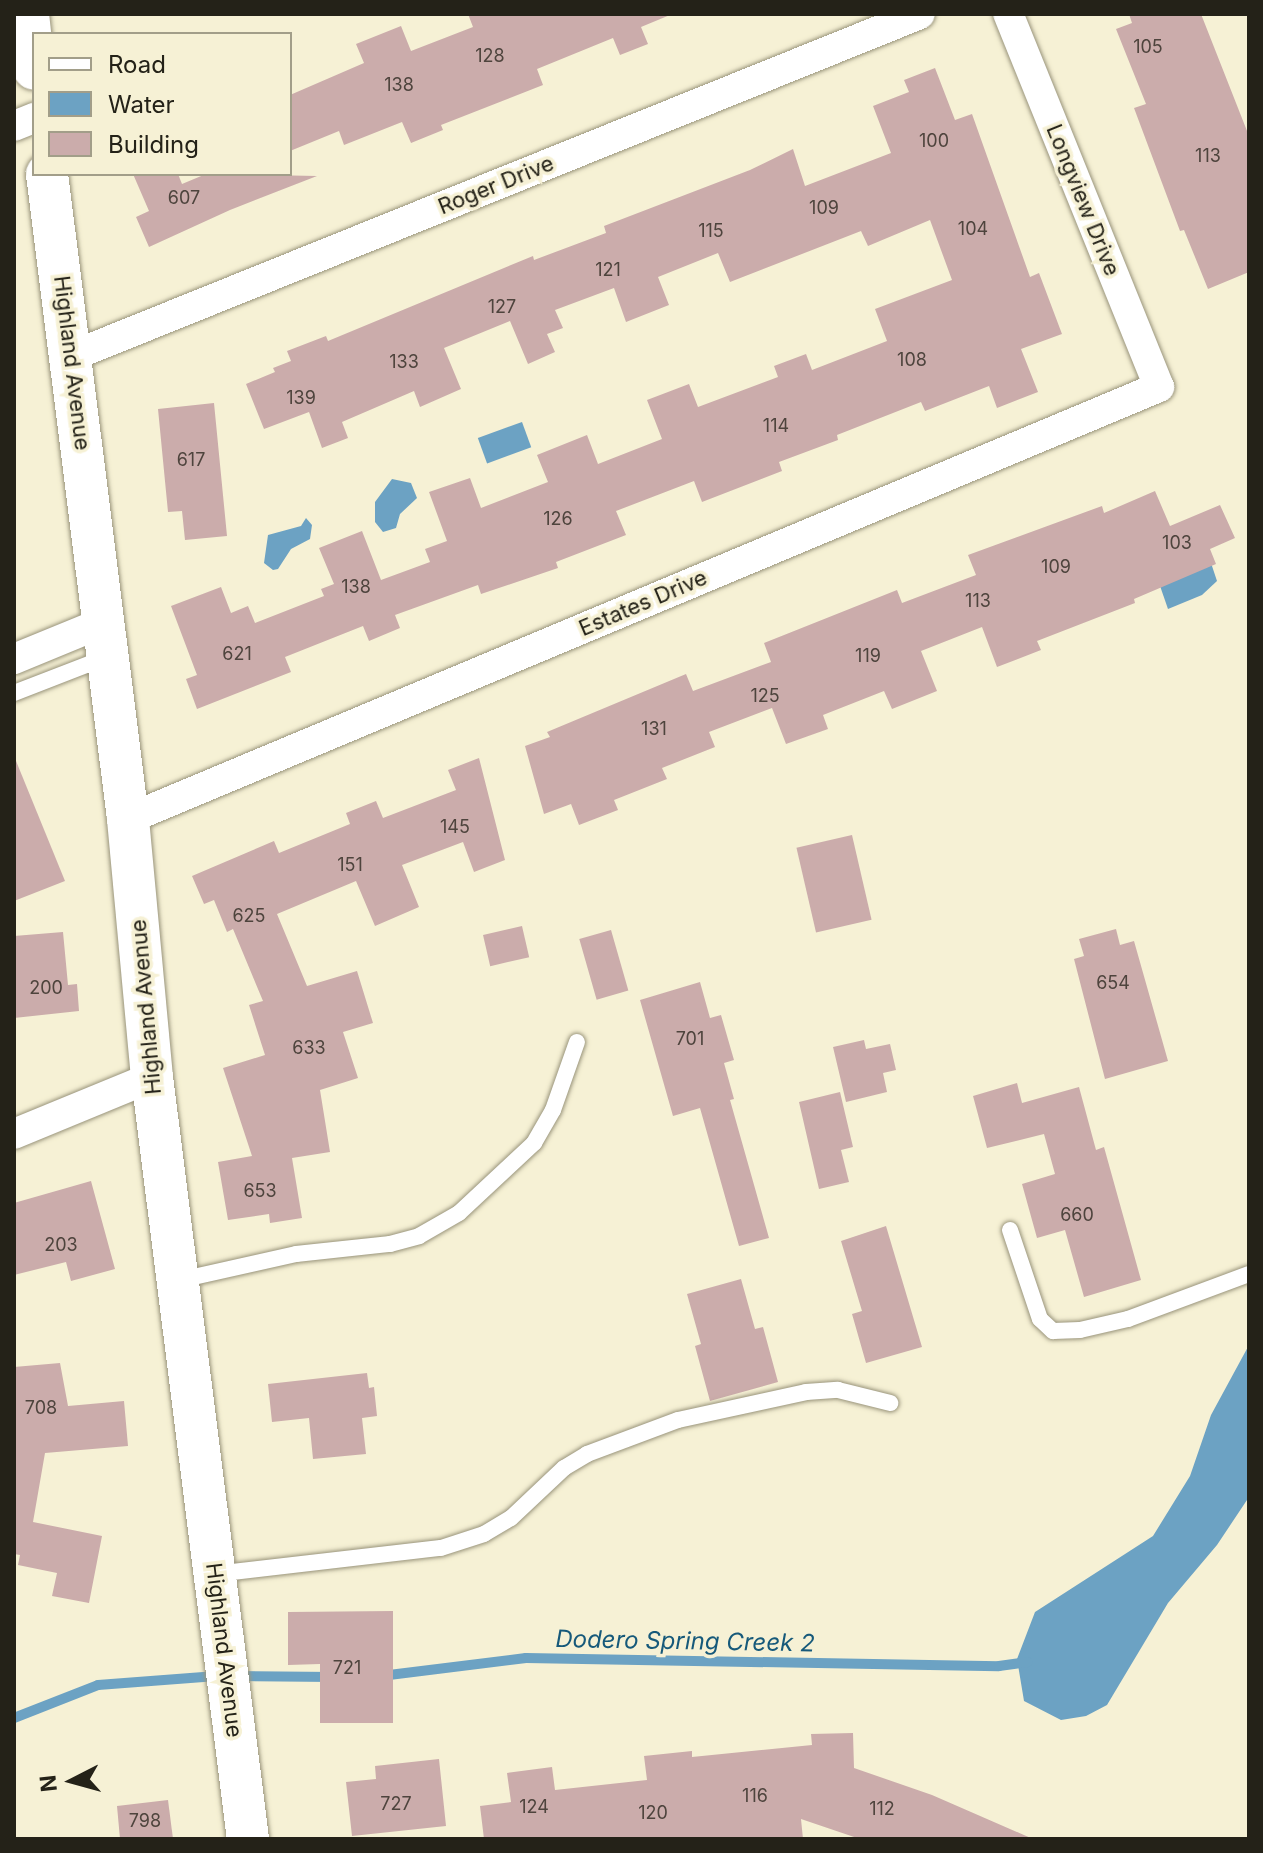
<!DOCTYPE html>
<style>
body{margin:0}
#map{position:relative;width:1263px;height:1853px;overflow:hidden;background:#f6f1d5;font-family:Inter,sans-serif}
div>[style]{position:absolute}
.water>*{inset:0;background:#6ca2c3;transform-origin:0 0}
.stream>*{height:10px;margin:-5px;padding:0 5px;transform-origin:5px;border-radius:5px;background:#6ca2c3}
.building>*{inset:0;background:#cbacab;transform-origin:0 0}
.roads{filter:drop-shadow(0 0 2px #99947b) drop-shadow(0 0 2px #99947b)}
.lane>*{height:16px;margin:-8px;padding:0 8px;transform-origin:8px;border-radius:8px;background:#fff}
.street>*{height:30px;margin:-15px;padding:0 15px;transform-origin:15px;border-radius:15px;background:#fff}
.secondary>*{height:42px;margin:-21px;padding:0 21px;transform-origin:21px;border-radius:21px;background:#fff}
span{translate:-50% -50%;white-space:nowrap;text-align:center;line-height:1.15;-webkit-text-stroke:7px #f6f1d5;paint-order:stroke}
.number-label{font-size:18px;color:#4e443d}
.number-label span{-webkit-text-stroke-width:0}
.street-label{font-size:22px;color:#242218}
.water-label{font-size:24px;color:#16597a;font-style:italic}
.frame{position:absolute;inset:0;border:16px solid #242218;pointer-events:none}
.legend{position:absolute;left:32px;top:32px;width:260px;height:144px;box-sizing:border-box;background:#f6f1d5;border:2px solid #a29e89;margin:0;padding:10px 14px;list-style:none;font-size:24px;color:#242218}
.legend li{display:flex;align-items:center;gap:16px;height:40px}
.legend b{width:40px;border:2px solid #a29e89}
.north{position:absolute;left:32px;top:1741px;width:80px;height:80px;-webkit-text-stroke:6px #f6f1d5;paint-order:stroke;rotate:264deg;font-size:22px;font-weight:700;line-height:32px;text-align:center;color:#242218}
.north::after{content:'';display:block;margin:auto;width:28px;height:36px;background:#242218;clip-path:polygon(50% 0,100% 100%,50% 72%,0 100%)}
</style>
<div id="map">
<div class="water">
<i style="left:522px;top:422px;width:27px;height:47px;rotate:70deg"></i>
<i style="clip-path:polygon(392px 479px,411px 483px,417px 498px,400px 514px,396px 528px,383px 532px,375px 522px,375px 502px)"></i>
<i style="clip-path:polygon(306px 518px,312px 525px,310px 539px,291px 549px,278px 569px,273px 570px,264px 563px,268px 535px,301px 526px)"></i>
<i style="clip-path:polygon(1211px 563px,1217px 581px,1202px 595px,1168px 609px,1159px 583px)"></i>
<i style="clip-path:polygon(1249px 1345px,1249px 1497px,1217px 1545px,1168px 1603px,1107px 1705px,1086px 1716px,1061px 1720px,1024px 1701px,1017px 1659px,1035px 1612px,1153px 1536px,1190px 1476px,1211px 1415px)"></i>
</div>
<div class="stream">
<i style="left:237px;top:1676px;width:96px;rotate:0.6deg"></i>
<i style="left:381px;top:1676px;width:146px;rotate:-7.1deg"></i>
<i style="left:526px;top:1658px;width:473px;rotate:1deg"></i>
<i style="left:999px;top:1666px;width:29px;rotate:-8deg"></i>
<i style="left:14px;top:1718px;width:90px;rotate:-21.4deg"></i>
<i style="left:98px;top:1685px;width:119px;rotate:-4.3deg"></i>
</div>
<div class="building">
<i style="clip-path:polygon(468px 14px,670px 15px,641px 27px,648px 44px,620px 55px,613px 38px,537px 69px,543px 85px,441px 125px,443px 130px,411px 143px,402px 122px,344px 145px,339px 131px,290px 151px,290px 95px,364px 63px,356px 44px,401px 26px,411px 51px,473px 27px)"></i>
<i style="clip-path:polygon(1129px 14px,1201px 14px,1249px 136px,1249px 272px,1208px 289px,1184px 230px,1180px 231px,1134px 108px,1146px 104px,1116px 29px,1132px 23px)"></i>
<i style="clip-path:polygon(935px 68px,955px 120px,972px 114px,1030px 277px,1039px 273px,1062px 334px,1021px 349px,1038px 392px,997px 408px,989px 386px,925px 411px,921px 402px,837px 435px,838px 440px,779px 462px,782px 471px,702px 502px,694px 481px,616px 511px,626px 535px,556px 562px,558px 568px,481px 594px,478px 585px,395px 615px,400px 628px,369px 641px,363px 626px,285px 657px,291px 672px,197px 709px,186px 679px,197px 675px,171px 606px,221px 587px,231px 613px,248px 606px,255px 623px,324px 596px,321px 589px,334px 584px,319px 548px,362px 531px,381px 580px,430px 562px,425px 549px,447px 541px,429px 492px,470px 478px,481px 508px,548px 482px,537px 455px,587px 435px,598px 464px,662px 439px,647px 400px,689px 384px,698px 407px,778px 377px,774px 366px,806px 354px,812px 370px,887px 341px,875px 309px,952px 280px,930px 220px,868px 246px,861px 231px,730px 282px,718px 253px,658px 277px,669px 305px,626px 322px,614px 288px,555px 310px,563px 328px,547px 334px,555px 352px,528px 364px,510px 321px,444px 348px,461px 389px,420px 407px,414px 391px,342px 422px,348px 438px,322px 448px,309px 412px,264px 429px,246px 384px,275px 372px,273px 368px,291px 361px,287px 351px,326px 336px,328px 341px,533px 256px,534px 260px,606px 233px,604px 226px,750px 170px,793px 149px,805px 186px,891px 153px,873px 106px,909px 92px,904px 80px)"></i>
<i style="clip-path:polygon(133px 174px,178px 174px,182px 184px,206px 174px,317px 176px,230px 210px,149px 247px,136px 217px,149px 211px)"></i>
<i style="clip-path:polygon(214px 403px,227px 536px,185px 540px,182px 511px,168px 512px,158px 409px)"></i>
<i style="clip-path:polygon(1155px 491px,1170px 526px,1220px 505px,1235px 538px,1210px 549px,1216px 564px,1134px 599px,1135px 603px,1037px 641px,1041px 650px,997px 667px,982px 627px,921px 651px,937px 691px,892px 709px,884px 691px,823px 715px,828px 729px,786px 744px,772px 708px,709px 732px,715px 747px,662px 768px,667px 779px,614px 800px,618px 810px,579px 825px,571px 804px,544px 814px,525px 746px,550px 737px,547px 732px,686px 674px,693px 691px,771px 662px,764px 643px,897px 590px,902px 603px,976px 575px,968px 555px,1102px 506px,1104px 513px)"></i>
<i style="clip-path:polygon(14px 756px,65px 881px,14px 901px)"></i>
<i style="clip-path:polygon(479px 758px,505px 860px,474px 872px,463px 842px,402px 865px,419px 907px,375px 926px,356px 881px,277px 914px,307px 986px,357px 971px,373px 1023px,343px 1032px,358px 1078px,320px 1090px,330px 1152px,292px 1158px,302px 1218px,270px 1223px,269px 1214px,228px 1220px,218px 1162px,252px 1156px,223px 1068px,265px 1055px,249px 1005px,263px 1001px,233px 929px,227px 932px,214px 900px,204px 904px,192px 876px,274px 841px,279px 853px,350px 824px,346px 813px,376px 801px,383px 818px,456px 790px,448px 770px)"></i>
<i style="left:852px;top:835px;width:87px;height:57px;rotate:77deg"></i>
<i style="left:522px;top:926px;width:32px;height:40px;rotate:77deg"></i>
<i style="clip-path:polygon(1116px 929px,1120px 945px,1134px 941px,1168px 1061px,1105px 1079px,1074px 959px,1084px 956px,1079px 939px)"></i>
<i style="left:611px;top:930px;width:63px;height:33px;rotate:74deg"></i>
<i style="clip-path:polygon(63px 932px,68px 985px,77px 984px,79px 1011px,14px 1018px,14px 936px)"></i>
<i style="clip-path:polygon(700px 982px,710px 1018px,721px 1015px,734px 1060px,724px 1063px,734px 1099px,730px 1100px,769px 1238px,739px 1246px,700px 1108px,673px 1116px,640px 1000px)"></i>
<i style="clip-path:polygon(864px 1040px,866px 1049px,890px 1044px,896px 1070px,883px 1073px,887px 1092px,846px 1102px,833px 1047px)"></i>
<i style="clip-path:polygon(1017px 1083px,1022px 1103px,1079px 1087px,1096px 1150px,1104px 1147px,1141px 1280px,1084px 1297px,1065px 1230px,1037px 1238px,1022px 1184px,1055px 1174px,1044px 1134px,987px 1148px,973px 1096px)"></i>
<i style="clip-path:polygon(840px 1092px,853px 1147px,841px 1150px,849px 1182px,819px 1189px,799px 1102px)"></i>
<i style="clip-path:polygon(91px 1181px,115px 1269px,71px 1281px,66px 1262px,14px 1275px,14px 1203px)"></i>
<i style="clip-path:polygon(886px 1226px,922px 1347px,866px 1363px,852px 1314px,862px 1311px,841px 1241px)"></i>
<i style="clip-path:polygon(741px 1279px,755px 1329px,763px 1327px,778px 1382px,710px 1401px,695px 1346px,701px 1344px,687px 1294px)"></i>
<i style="clip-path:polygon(60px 1363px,68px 1406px,124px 1401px,128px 1446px,45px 1453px,33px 1522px,102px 1536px,89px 1603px,52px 1596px,57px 1573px,18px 1565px,20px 1555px,14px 1554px,14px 1367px)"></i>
<i style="clip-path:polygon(367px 1373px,369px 1388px,374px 1387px,377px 1416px,362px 1418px,366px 1454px,313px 1459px,309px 1418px,272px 1422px,268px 1384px)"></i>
<i style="clip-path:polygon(393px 1611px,393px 1723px,320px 1723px,320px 1664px,288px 1665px,288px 1612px)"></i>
<i style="clip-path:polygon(853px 1733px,854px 1768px,932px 1795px,1033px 1839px,860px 1839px,801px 1819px,803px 1839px,484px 1839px,480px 1806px,511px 1802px,507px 1773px,552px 1767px,555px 1790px,647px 1780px,644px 1756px,692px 1751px,692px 1757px,812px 1745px,811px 1734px)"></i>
<i style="clip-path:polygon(439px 1759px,446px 1826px,352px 1836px,346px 1782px,376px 1779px,375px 1766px)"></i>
<i style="clip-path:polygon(168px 1800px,173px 1839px,120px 1839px,117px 1806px)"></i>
</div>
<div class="roads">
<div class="lane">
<i style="left:14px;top:693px;width:100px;rotate:-21.2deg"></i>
<i style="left:1010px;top:1230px;width:94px;rotate:71.4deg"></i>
<i style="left:1040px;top:1319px;width:18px;rotate:43deg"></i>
<i style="left:1053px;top:1331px;width:27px;rotate:-2deg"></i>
<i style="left:1080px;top:1330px;width:49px;rotate:-12.9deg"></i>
<i style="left:1128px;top:1319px;width:129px;rotate:-20.4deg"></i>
<i style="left:180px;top:1280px;width:119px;rotate:-12.6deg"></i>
<i style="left:296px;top:1254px;width:95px;rotate:-6.1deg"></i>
<i style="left:390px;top:1244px;width:30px;rotate:-15deg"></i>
<i style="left:419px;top:1236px;width:46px;rotate:-29.9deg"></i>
<i style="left:459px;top:1213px;width:103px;rotate:-43deg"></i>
<i style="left:534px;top:1143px;width:38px;rotate:-60deg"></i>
<i style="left:553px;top:1110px;width:72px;rotate:-70.6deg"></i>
<i style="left:215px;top:1574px;width:227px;rotate:-6.6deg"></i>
<i style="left:441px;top:1548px;width:45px;rotate:-18deg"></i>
<i style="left:484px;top:1534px;width:31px;rotate:-31deg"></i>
<i style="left:511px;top:1518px;width:73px;rotate:-43.3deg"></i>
<i style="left:564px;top:1468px;width:27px;rotate:-31deg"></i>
<i style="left:587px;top:1454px;width:97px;rotate:-20.5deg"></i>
<i style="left:678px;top:1420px;width:131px;rotate:-12.3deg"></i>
<i style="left:806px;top:1392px;width:32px;rotate:-4deg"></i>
<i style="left:838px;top:1390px;width:54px;rotate:14deg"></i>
</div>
<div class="street">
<i style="left:14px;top:126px;width:22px;rotate:-22deg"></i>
<i style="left:72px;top:356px;width:914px;rotate:-21.96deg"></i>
<i style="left:14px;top:659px;width:97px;rotate:-22.3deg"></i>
<i style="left:128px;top:819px;width:1118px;rotate:-22.73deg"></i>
<i style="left:1159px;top:387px;width:402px;rotate:-112deg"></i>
<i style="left:14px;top:1134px;width:149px;rotate:-22.4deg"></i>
</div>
<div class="secondary">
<i style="left:28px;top:14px;width:55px;rotate:83.8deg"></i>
<i style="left:47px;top:174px;width:650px;rotate:82.84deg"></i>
<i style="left:128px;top:819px;width:259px;rotate:84.7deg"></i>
<i style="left:152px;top:1077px;width:768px;rotate:82.82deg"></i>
</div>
</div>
<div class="number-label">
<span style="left:1148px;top:47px">105</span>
<span style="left:490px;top:56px">128</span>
<span style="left:399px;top:85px">138</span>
<span style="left:934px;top:141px">100</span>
<span style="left:1208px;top:156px">113</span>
<span style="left:184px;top:198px">607</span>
<span style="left:824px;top:208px">109</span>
<span style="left:973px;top:229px">104</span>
<span style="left:711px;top:231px">115</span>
<span style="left:608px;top:270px">121</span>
<span style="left:502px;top:307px">127</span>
<span style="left:912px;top:360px">108</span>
<span style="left:404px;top:362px">133</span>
<span style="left:301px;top:398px">139</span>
<span style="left:776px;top:426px">114</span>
<span style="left:191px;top:460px">617</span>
<span style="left:558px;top:519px">126</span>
<span style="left:1177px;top:543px">103</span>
<span style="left:1056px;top:567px">109</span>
<span style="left:356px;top:587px">138</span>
<span style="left:978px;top:601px">113</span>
<span style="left:237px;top:654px">621</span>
<span style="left:868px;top:656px">119</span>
<span style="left:765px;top:696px">125</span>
<span style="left:654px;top:729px">131</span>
<span style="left:455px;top:827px">145</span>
<span style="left:350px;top:865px">151</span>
<span style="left:249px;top:916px">625</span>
<span style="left:1113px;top:983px">654</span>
<span style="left:46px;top:988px">200</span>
<span style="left:690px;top:1039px">701</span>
<span style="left:309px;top:1048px">633</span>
<span style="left:260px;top:1191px">653</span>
<span style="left:1077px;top:1215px">660</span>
<span style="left:61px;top:1245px">203</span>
<span style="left:41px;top:1408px">708</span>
<span style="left:347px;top:1668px">721</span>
<span style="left:755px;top:1796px">116</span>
<span style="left:396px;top:1804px">727</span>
<span style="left:534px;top:1807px">124</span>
<span style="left:882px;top:1809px">112</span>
<span style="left:653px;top:1813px">120</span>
<span style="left:145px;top:1821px">798</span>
</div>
<div class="street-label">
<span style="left:496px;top:185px;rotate:-22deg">Roger Drive</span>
<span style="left:1083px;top:200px;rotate:68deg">Longview Drive</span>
<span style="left:72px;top:363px;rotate:83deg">Highland Avenue</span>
<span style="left:643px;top:603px;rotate:-23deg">Estates Drive</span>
<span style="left:146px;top:1007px;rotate:-95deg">Highland Avenue</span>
<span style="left:224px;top:1650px;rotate:83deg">Highland Avenue</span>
</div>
<div class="water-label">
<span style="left:685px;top:1641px;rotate:1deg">Dodero Spring Creek 2</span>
</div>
<div class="frame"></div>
<ul class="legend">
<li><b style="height:10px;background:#fff"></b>Road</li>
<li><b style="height:22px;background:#6ca2c3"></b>Water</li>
<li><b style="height:22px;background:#cbacab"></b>Building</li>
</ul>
<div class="north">N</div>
</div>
